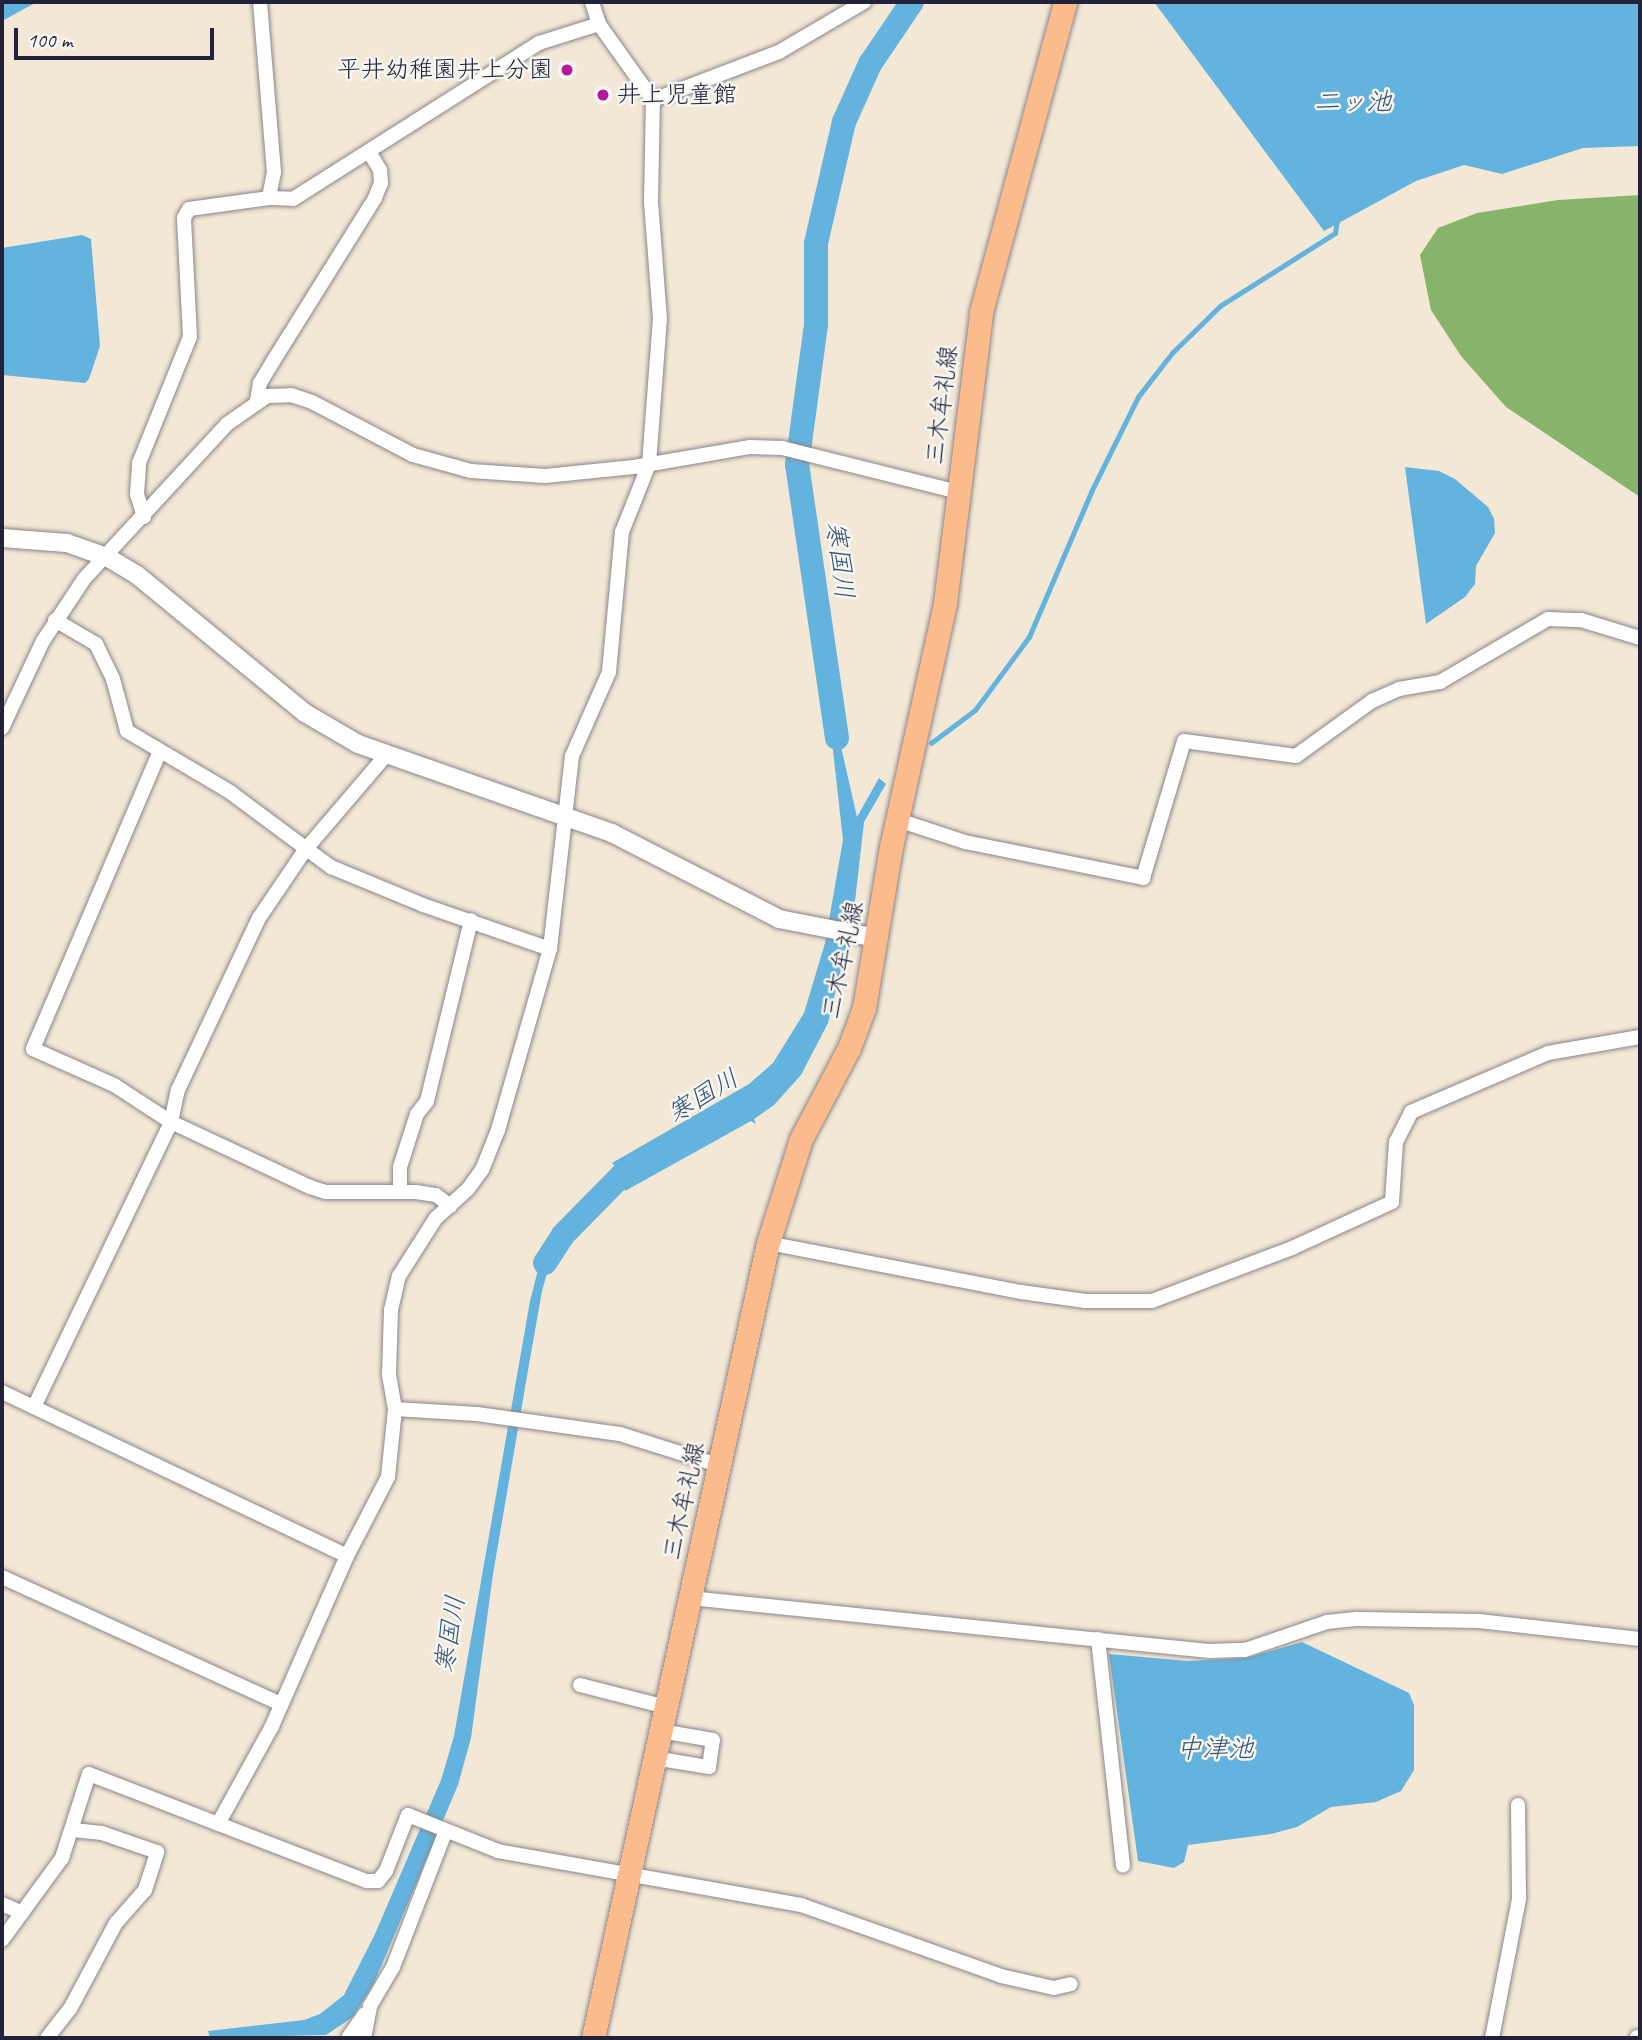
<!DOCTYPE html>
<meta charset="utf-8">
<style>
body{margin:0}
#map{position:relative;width:1642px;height:2040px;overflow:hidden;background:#f3e8d5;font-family:Caveat,"Klee One",sans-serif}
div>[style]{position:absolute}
.forest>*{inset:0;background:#88b36b}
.water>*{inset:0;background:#64b3de}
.stream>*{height:4.5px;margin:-2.25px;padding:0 2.25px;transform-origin:2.25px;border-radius:2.25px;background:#64b3de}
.river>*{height:24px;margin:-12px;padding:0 12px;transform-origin:12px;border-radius:12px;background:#64b3de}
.roads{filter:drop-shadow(0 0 2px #8a8588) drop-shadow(0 0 2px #8a8588)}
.minor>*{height:14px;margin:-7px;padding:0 7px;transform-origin:7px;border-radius:7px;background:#fff}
.tertiary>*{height:18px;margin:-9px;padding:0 9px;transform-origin:9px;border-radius:9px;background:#fff}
.primary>*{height:23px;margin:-11.5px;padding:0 11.5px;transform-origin:11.5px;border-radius:11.5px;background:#fbbb8c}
.dots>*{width:19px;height:19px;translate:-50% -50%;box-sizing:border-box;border:4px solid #f6f6f2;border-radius:50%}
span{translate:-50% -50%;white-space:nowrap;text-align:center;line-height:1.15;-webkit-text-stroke:5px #f6f6f2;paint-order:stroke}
.poi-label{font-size:24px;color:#22223b}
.right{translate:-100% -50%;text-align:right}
.left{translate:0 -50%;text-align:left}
.street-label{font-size:24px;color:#22223b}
.water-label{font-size:26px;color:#395574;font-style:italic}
.frame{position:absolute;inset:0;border:4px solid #22223b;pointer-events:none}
.scale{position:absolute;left:14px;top:28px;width:200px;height:32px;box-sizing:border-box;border:4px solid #22223b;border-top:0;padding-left:9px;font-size:21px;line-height:24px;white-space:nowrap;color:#22223b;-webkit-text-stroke:5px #f6f6f2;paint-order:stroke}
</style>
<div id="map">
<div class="forest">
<i style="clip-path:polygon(1640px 195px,1640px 497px,1506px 407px,1461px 356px,1431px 310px,1420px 255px,1438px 228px,1477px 213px,1558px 200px)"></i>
</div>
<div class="water">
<i style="clip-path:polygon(2px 2px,37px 2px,2px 21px)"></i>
<i style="clip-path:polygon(1154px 2px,1640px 2px,1640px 146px,1583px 148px,1502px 174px,1464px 165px,1416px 181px,1324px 231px)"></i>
<i style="clip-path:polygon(82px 235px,91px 239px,100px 346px,89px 379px,85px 383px,2px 375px,2px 248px)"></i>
<i style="clip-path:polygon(1405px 467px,1439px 471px,1455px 479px,1488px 507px,1494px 519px,1495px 533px,1476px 566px,1475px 584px,1465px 597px,1426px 624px)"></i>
<i style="clip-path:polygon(832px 707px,857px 817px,879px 778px,886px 784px,864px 822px,853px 919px,828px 1023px,801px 1075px,774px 1105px,754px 1119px,756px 1124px,751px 1121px,625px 1191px,622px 1175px,612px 1163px,749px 1084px,773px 1063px,804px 1013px,825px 943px,843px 840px,829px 715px)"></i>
<i style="clip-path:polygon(559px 1235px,564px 1241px,550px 1263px,542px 1291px,527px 1376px,493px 1574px,471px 1738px,458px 1785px,374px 1983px,353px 2017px,326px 2035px,210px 2038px,208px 2031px,304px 2020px,320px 2014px,344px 1995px,375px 1934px,441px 1780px,454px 1736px,530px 1301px,540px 1262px)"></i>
<i style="clip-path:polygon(1302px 1642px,1409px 1693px,1414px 1705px,1414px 1770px,1401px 1791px,1376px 1802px,1331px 1807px,1297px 1827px,1271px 1834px,1188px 1845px,1184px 1862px,1174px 1868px,1138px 1861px,1109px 1654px,1188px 1661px,1246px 1658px)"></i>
</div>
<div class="stream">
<i style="left:931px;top:743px;width:55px;rotate:-36.9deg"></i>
<i style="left:975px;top:710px;width:91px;rotate:-53.5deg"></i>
<i style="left:1029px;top:637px;width:158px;rotate:-66.8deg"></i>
<i style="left:1091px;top:492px;width:106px;rotate:-63.7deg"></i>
<i style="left:1138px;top:397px;width:56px;rotate:-52.3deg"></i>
<i style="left:1172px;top:353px;width:67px;rotate:-44.4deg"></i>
<i style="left:1220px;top:306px;width:136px;rotate:-32.4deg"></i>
<i style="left:1335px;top:233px;width:13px;rotate:-81deg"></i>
</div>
<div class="river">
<i style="left:837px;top:738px;width:276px;rotate:-98.3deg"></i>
<i style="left:797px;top:465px;width:141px;rotate:-82.3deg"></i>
<i style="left:816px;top:325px;width:82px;rotate:-90deg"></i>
<i style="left:816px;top:243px;width:124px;rotate:-77deg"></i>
<i style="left:844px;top:122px;width:64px;rotate:-65.9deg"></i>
<i style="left:870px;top:64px;width:75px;rotate:-55.9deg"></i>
<i style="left:545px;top:1263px;width:33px;rotate:-57deg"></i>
<i style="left:563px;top:1235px;width:84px;rotate:-45.5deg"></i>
<i style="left:622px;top:1175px;width:31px;rotate:-27deg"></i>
</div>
<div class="roads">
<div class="minor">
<i style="left:260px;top:2px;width:171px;rotate:85.3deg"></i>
<i style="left:274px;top:172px;width:26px;rotate:101deg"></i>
<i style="left:653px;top:100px;width:135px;rotate:-20.9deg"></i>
<i style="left:779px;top:52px;width:99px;rotate:-30.5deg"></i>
<i style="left:257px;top:401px;width:18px;rotate:-81deg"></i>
<i style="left:260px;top:383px;width:23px;rotate:-59deg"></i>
<i style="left:272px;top:363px;width:195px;rotate:-58deg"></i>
<i style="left:375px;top:198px;width:16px;rotate:-68deg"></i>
<i style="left:381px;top:183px;width:13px;rotate:-94deg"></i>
<i style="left:380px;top:170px;width:21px;rotate:-121deg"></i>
<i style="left:144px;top:517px;width:24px;rotate:-107deg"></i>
<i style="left:137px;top:494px;width:31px;rotate:-86deg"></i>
<i style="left:139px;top:463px;width:136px;rotate:-68deg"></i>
<i style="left:190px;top:337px;width:119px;rotate:-92.9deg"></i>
<i style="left:184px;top:218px;width:10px;rotate:-61deg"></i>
<i style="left:189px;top:209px;width:81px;rotate:-7.8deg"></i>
<i style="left:269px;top:198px;width:24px;rotate:2deg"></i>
<i style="left:293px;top:199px;width:291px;rotate:-32.4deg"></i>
<i style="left:539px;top:43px;width:63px;rotate:-17.6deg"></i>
<i style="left:55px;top:620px;width:48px;rotate:30.3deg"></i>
<i style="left:96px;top:644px;width:39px;rotate:64deg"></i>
<i style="left:113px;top:679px;width:54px;rotate:74.9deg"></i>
<i style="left:127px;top:731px;width:120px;rotate:30.6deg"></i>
<i style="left:230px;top:792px;width:126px;rotate:36.6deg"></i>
<i style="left:331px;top:867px;width:100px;rotate:22.4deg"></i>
<i style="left:423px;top:905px;width:134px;rotate:19.1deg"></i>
<i style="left:2px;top:728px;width:96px;rotate:-64.8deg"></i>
<i style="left:43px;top:641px;width:74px;rotate:-56.5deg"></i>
<i style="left:84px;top:579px;width:211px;rotate:-47.3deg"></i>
<i style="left:227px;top:424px;width:49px;rotate:-35deg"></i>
<i style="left:267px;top:396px;width:24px;rotate:-2deg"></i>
<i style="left:291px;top:395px;width:22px;rotate:18deg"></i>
<i style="left:312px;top:402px;width:114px;rotate:27.7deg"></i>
<i style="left:413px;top:455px;width:60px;rotate:15.4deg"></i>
<i style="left:471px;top:471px;width:74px;rotate:3.9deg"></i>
<i style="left:545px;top:476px;width:89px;rotate:-5.8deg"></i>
<i style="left:634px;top:467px;width:118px;rotate:-9.8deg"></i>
<i style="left:750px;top:447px;width:32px;rotate:2deg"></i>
<i style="left:782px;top:448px;width:181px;rotate:14deg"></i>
<i style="left:160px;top:751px;width:324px;rotate:113.1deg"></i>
<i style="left:33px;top:1049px;width:89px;rotate:24deg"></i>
<i style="left:114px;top:1085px;width:68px;rotate:33deg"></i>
<i style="left:171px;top:1122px;width:153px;rotate:25.1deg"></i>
<i style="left:310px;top:1187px;width:16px;rotate:18deg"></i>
<i style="left:325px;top:1192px;width:91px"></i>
<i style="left:416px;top:1192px;width:20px;rotate:9deg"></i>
<i style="left:436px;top:1195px;width:18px;rotate:38deg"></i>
<i style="left:898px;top:820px;width:71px;rotate:18.2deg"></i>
<i style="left:965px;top:842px;width:182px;rotate:11.4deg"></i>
<i style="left:1143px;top:878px;width:143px;rotate:-73.3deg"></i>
<i style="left:1184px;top:741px;width:113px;rotate:7.6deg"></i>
<i style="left:1296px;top:756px;width:94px;rotate:-35.9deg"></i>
<i style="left:1372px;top:701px;width:30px;rotate:-24deg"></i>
<i style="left:1399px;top:689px;width:42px;rotate:-9.7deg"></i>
<i style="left:1440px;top:682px;width:125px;rotate:-30.3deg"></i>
<i style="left:1548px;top:619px;width:33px;rotate:2deg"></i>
<i style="left:1581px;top:620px;width:62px;rotate:17deg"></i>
<i style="left:400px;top:1192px;width:25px;rotate:-90deg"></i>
<i style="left:400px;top:1167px;width:56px;rotate:-72.2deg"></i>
<i style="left:417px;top:1114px;width:16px;rotate:-52deg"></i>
<i style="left:427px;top:1101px;width:186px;rotate:-76.3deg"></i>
<i style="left:768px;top:1243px;width:258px;rotate:11deg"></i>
<i style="left:1021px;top:1292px;width:65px;rotate:8deg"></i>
<i style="left:1085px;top:1301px;width:67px"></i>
<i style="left:1152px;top:1301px;width:150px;rotate:-20.7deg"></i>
<i style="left:1292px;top:1248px;width:110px;rotate:-24.7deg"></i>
<i style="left:1392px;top:1202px;width:60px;rotate:-86.2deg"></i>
<i style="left:1396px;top:1142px;width:34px;rotate:-63deg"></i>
<i style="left:1411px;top:1112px;width:149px;rotate:-23.3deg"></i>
<i style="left:1548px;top:1053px;width:93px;rotate:-9.9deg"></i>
<i style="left:2px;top:1392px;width:382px;rotate:25.4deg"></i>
<i style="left:34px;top:1407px;width:316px;rotate:-64.3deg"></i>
<i style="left:171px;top:1122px;width:33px;rotate:-78deg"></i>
<i style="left:178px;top:1090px;width:190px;rotate:-64.8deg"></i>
<i style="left:259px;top:918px;width:82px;rotate:-55.9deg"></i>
<i style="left:305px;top:850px;width:125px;rotate:-49.5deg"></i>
<i style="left:395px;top:1409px;width:82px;rotate:3.5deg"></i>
<i style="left:477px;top:1414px;width:144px;rotate:8deg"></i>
<i style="left:620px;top:1434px;width:103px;rotate:17.6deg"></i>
<i style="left:2px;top:1577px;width:307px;rotate:24.5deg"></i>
<i style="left:690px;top:1598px;width:522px;rotate:5.83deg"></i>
<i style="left:1209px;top:1651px;width:36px;rotate:-2deg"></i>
<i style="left:1245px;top:1650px;width:87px;rotate:-18.9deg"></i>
<i style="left:1327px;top:1622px;width:31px;rotate:-6deg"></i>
<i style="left:1358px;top:1619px;width:121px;rotate:0.9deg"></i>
<i style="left:1479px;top:1621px;width:162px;rotate:6.4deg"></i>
<i style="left:1098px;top:1639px;width:228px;rotate:83.7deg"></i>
<i style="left:580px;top:1685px;width:89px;rotate:14.3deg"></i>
<i style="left:654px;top:1758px;width:56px;rotate:9.3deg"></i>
<i style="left:709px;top:1767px;width:27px;rotate:-82deg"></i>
<i style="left:713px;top:1740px;width:53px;rotate:-170.2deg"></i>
<i style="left:218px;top:1824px;width:112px;rotate:-61.1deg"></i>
<i style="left:272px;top:1726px;width:186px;rotate:-66.2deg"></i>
<i style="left:347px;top:1556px;width:89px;rotate:-62.6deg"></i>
<i style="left:388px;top:1477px;width:68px;rotate:-84.1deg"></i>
<i style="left:395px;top:1409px;width:36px;rotate:-100deg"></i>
<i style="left:389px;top:1374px;width:64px;rotate:-88.2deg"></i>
<i style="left:391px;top:1310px;width:35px;rotate:-77deg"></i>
<i style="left:399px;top:1276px;width:69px;rotate:-57.5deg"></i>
<i style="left:436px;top:1218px;width:43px;rotate:-42.2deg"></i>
<i style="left:468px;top:1189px;width:24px;rotate:-54deg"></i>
<i style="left:482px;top:1170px;width:43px;rotate:-68.2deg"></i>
<i style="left:498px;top:1130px;width:188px;rotate:-74deg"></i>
<i style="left:550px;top:949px;width:194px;rotate:-83.5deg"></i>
<i style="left:572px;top:756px;width:92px;rotate:-66.2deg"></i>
<i style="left:609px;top:672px;width:141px;rotate:-84.7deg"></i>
<i style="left:622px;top:532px;width:73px;rotate:-68.3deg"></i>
<i style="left:649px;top:464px;width:145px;rotate:-85.7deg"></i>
<i style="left:660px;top:319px;width:117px;rotate:-94.4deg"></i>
<i style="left:651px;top:202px;width:102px;rotate:-88.9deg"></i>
<i style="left:653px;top:100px;width:93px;rotate:-125.4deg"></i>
<i style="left:599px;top:24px;width:23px;rotate:-108deg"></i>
<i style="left:2px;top:1904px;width:22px;rotate:24deg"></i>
<i style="left:2px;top:1940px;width:102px;rotate:-53.8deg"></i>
<i style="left:62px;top:1858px;width:88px;rotate:-72.2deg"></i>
<i style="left:89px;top:1774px;width:298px;rotate:21.1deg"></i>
<i style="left:367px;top:1881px;width:11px"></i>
<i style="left:378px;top:1881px;width:13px;rotate:-51deg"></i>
<i style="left:386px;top:1871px;width:60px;rotate:-68.6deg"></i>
<i style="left:408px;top:1815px;width:97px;rotate:21.8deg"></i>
<i style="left:498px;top:1851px;width:308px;rotate:10.1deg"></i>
<i style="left:801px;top:1905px;width:212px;rotate:19.5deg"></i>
<i style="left:1001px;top:1976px;width:54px;rotate:12.8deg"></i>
<i style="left:1054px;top:1988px;width:17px;rotate:-13deg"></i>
<i style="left:1637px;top:2037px;width:3px;rotate:18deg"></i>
<i style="left:47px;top:2038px;width:37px;rotate:-52deg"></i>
<i style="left:70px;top:2009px;width:98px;rotate:-61.9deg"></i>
<i style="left:116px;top:1923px;width:44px;rotate:-48.7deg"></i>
<i style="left:145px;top:1890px;width:40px;rotate:-72deg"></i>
<i style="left:157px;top:1852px;width:58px;rotate:-160.9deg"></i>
<i style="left:102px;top:1833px;width:29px;rotate:-174deg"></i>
<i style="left:348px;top:2038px;width:29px;rotate:-55deg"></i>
<i style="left:364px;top:2038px;width:33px;rotate:-79deg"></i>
<i style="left:370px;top:2006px;width:45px;rotate:-59.5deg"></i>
<i style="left:393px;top:1967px;width:144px;rotate:-68.8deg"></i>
<i style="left:1492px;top:2038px;width:142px;rotate:-79deg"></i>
<i style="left:1519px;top:1899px;width:94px;rotate:-90.6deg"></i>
</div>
<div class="tertiary">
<i style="left:2px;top:538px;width:65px;rotate:4.4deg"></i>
<i style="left:67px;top:543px;width:42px;rotate:19.3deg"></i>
<i style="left:107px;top:557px;width:35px;rotate:31deg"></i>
<i style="left:137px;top:575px;width:217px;rotate:39.4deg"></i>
<i style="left:305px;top:713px;width:61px;rotate:30.3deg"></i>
<i style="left:358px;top:744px;width:269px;rotate:19.3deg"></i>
<i style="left:612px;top:833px;width:188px;rotate:27.2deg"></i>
<i style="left:779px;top:919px;width:100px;rotate:11deg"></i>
</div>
<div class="primary">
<i style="left:593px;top:2038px;width:814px;rotate:-77.59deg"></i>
<i style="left:768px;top:1243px;width:109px;rotate:-72.4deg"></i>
<i style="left:801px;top:1139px;width:103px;rotate:-62.2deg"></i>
<i style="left:849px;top:1048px;width:43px;rotate:-69.4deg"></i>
<i style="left:864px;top:1008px;width:163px;rotate:-80.5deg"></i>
<i style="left:891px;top:847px;width:250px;rotate:-77.5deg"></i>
<i style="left:945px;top:603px;width:293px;rotate:-82.9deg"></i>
<i style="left:981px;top:312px;width:321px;rotate:-74.8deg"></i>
</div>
</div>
<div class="dots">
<i style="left:567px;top:70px;background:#b5179e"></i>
<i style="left:603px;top:95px;background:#b5179e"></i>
</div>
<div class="poi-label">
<span class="right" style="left:553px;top:70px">平井幼稚園井上分園</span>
<span class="left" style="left:617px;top:95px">井上児童館</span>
</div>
<div class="street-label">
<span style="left:942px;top:405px;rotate:-83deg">三木牟礼線</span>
<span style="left:843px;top:960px;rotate:-78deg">三木牟礼線</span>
<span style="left:684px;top:1501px;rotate:-78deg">三木牟礼線</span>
</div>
<div class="water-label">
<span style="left:1353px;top:102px">二ッ池</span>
<span style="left:840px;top:560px;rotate:83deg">寒国川</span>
<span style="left:703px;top:1096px;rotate:-31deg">寒国川</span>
<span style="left:450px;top:1634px;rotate:-81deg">寒国川</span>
<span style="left:1215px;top:1749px">中津池</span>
</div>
<div class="frame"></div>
<div class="scale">100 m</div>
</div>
